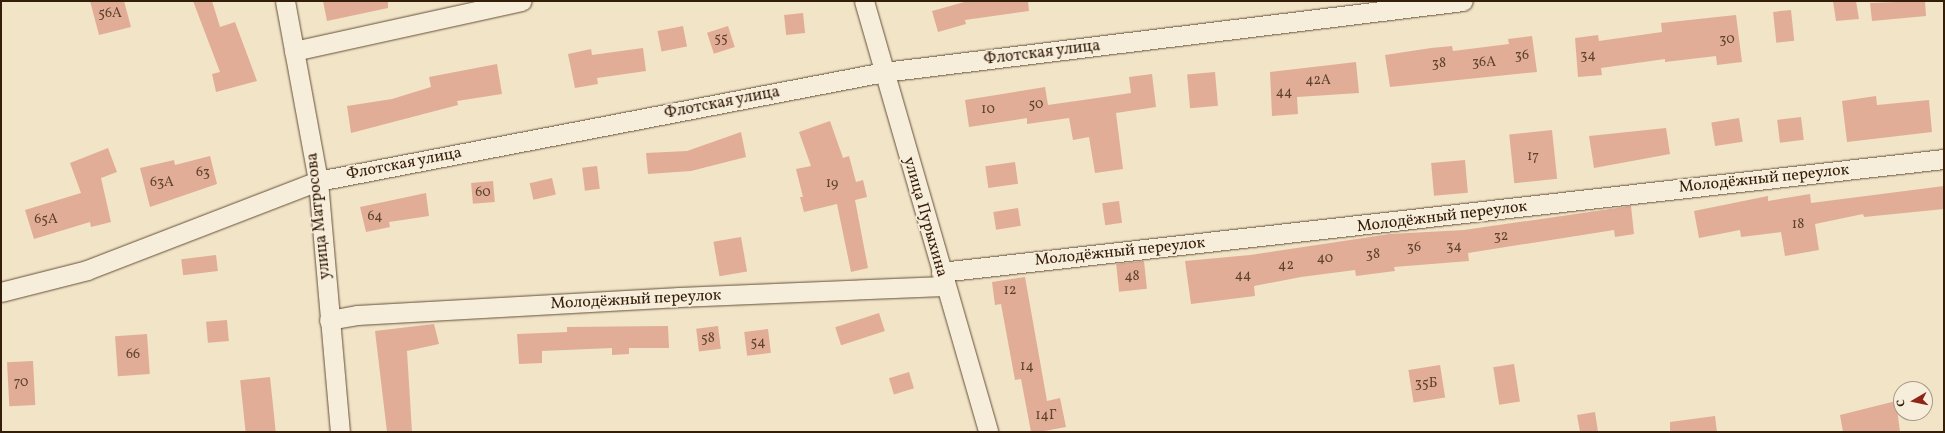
<!DOCTYPE html>
<meta charset="utf-8">
<style>
body{margin:0}
#map{position:relative;width:1945px;height:433px;overflow:hidden;background:#f2e4c7;font-family:Vollkorn,serif}
div>[style]{position:absolute}
.building>*{inset:0;background:#e1ad97;transform-origin:0 0}
.roads{filter:drop-shadow(0 0 1px #645038) drop-shadow(0 0 1px #645038)}
.minor>*{height:19px;margin:-9.5px;padding:0 9.5px;transform-origin:9.5px;border-radius:9.5px;background:#f7eddb}
span{translate:-50% -50%;white-space:nowrap;text-align:center;line-height:1.15;-webkit-text-stroke:3.5px #f7eddb;paint-order:stroke}
.number-label{font-size:14px;color:#5f422c}
.number-label span{-webkit-text-stroke-width:0}
.street-label{font-size:16px;color:#341e09}
.frame{position:absolute;inset:0;border:2px solid #341e09;pointer-events:none}
.north{position:absolute;left:1893px;top:381px;width:40px;height:40px;box-sizing:border-box;background:#f7eddb;border:1px solid #a99a87;border-radius:50%;rotate:261deg;font-size:11px;font-weight:700;line-height:16px;text-align:center;color:#341e09}
.north::after{content:'';display:block;margin:auto;width:14px;height:18px;background:#8f2418;clip-path:polygon(50% 0,100% 100%,50% 72%,0 100%)}
</style>
<div id="map">
<div class="building">
<i style="clip-path:polygon(90px 1px,124px 1px,131px 27px,99px 35px)"></i>
<i style="clip-path:polygon(193px 1px,212px 1px,220px 27px,235px 22px,257px 81px,216px 92px,212px 74px,220px 72px)"></i>
<i style="clip-path:polygon(323px 1px,388px 1px,388px 8px,327px 21px)"></i>
<i style="clip-path:polygon(968px 1px,1028px 1px,1029px 11px,965px 20px,966px 24px,938px 32px,932px 11px)"></i>
<i style="clip-path:polygon(1833px 1px,1856px 1px,1859px 19px,1836px 21px)"></i>
<i style="clip-path:polygon(1925px 1px,1926px 16px,1872px 21px,1870px 3px)"></i>
<i style="left:1791px;top:10px;width:31px;height:18px;rotate:84deg"></i>
<i style="left:803px;top:13px;width:20px;height:19px;rotate:84deg"></i>
<i style="clip-path:polygon(1736px 15px,1742px 62px,1717px 65px,1716px 56px,1665px 62px,1665px 59px,1601px 68px,1602px 75px,1578px 77px,1575px 38px,1598px 35px,1599px 41px,1662px 32px,1661px 23px)"></i>
<i style="left:683px;top:26px;width:21px;height:26px;rotate:79deg"></i>
<i style="left:728px;top:26px;width:22px;height:22px;rotate:72deg"></i>
<i style="clip-path:polygon(1532px 36px,1537px 72px,1390px 87px,1385px 55px,1431px 48px,1452px 46px,1453px 51px,1509px 44px,1508px 39px)"></i>
<i style="clip-path:polygon(643px 48px,646px 71px,597px 78px,598px 84px,575px 88px,568px 54px,591px 49px,592px 55px)"></i>
<i style="clip-path:polygon(1356px 62px,1359px 93px,1297px 97px,1298px 114px,1272px 116px,1270px 72px)"></i>
<i style="clip-path:polygon(497px 64px,502px 94px,457px 101px,458px 105px,351px 133px,347px 106px,392px 99px,431px 87px,429px 77px)"></i>
<i style="left:1215px;top:72px;width:34px;height:28px;rotate:85deg"></i>
<i style="clip-path:polygon(1152px 74px,1156px 107px,1116px 113px,1123px 169px,1095px 173px,1089px 137px,1073px 140px,1069px 118px,1027px 124px,1027px 118px,969px 127px,965px 100px,1045px 87px,1048px 105px,1097px 98px,1131px 93px,1129px 77px)"></i>
<i style="clip-path:polygon(1876px 96px,1877px 105px,1929px 100px,1932px 132px,1847px 142px,1842px 101px)"></i>
<i style="left:1801px;top:117px;width:23px;height:24px;rotate:83deg"></i>
<i style="left:1739px;top:118px;width:24px;height:28px;rotate:81deg"></i>
<i style="clip-path:polygon(830px 121px,843px 158px,849px 156px,856px 182px,863px 180px,867px 197px,855px 200px,868px 268px,851px 272px,837px 204px,804px 212px,800px 197px,803px 197px,796px 169px,811px 166px,799px 132px)"></i>
<i style="clip-path:polygon(1666px 128px,1670px 154px,1594px 168px,1589px 136px)"></i>
<i style="left:1552px;top:130px;width:49px;height:43px;rotate:84deg"></i>
<i style="clip-path:polygon(741px 132px,746px 157px,691px 171px,648px 174px,646px 153px,687px 151px)"></i>
<i style="clip-path:polygon(108px 148px,117px 172px,101px 178px,111px 222px,91px 227px,90px 222px,34px 239px,25px 210px,81px 193px,70px 163px)"></i>
<i style="clip-path:polygon(210px 156px,217px 184px,150px 207px,140px 168px,174px 160px,175px 165px)"></i>
<i style="left:1465px;top:160px;width:33px;height:34px;rotate:85deg"></i>
<i style="left:1015px;top:162px;width:22px;height:30px;rotate:82deg"></i>
<i style="left:597px;top:166px;width:23px;height:15px;rotate:83deg"></i>
<i style="left:552px;top:178px;width:17px;height:23px;rotate:77deg"></i>
<i style="left:493px;top:181px;width:21px;height:22px;rotate:85deg"></i>
<i style="clip-path:polygon(1944px 186px,1944px 209px,1864px 217px,1863px 214px,1815px 224px,1819px 250px,1785px 256px,1781px 232px,1741px 237px,1740px 230px,1699px 238px,1694px 211px,1768px 196px,1768px 201px,1810px 194px,1811px 203px)"></i>
<i style="clip-path:polygon(426px 193px,429px 216px,389px 222px,390px 227px,366px 232px,360px 207px)"></i>
<i style="left:1119px;top:201px;width:22px;height:17px;rotate:82deg"></i>
<i style="clip-path:polygon(1631px 206px,1634px 234px,1615px 237px,1614px 230px,1468px 253px,1469px 261px,1394px 267px,1395px 271px,1356px 276px,1355px 270px,1301px 277px,1254px 286px,1255px 296px,1191px 304px,1185px 261px,1250px 255px,1390px 234px,1464px 230px)"></i>
<i style="left:1018px;top:208px;width:18px;height:25px;rotate:81deg"></i>
<i style="left:741px;top:237px;width:35px;height:28px;rotate:80deg"></i>
<i style="left:216px;top:255px;width:16px;height:35px;rotate:83deg"></i>
<i style="left:1144px;top:261px;width:28px;height:28px;rotate:84deg"></i>
<i style="clip-path:polygon(1025px 277px,1047px 401px,1060px 398px,1066px 427px,1039px 432px,1031px 432px,1021px 379px,1015px 380px,1001px 304px,995px 305px,992px 282px)"></i>
<i style="left:879px;top:313px;width:19px;height:46px;rotate:72deg"></i>
<i style="left:227px;top:320px;width:21px;height:21px;rotate:85deg"></i>
<i style="clip-path:polygon(434px 324px,439px 344px,407px 351px,412px 432px,387px 432px,375px 331px)"></i>
<i style="clip-path:polygon(668px 326px,669px 348px,629px 348px,629px 354px,612px 355px,612px 348px,542px 351px,542px 363px,519px 364px,517px 334px,567px 332px,567px 327px)"></i>
<i style="left:718px;top:326px;width:23px;height:22px;rotate:83deg"></i>
<i style="left:768px;top:329px;width:24px;height:24px;rotate:83deg"></i>
<i style="left:147px;top:334px;width:40px;height:32px;rotate:86deg"></i>
<i style="left:33px;top:361px;width:44px;height:26px;rotate:87deg"></i>
<i style="left:1514px;top:364px;width:38px;height:21px;rotate:81deg"></i>
<i style="left:1440px;top:365px;width:33px;height:32px;rotate:81deg"></i>
<i style="left:909px;top:372px;width:17px;height:21px;rotate:73deg"></i>
<i style="left:270px;top:377px;width:55px;height:30px;rotate:84deg"></i>
<i style="clip-path:polygon(1896px 401px,1900px 432px,1843px 432px,1840px 415px)"></i>
<i style="clip-path:polygon(1595px 412px,1598px 432px,1580px 432px,1577px 415px)"></i>
<i style="clip-path:polygon(1715px 416px,1717px 432px,1670px 432px,1670px 422px)"></i>
</div>
<div class="roads">
<div class="minor">
<i style="left:285px;top:1px;width:183px;rotate:79.6deg"></i>
<i style="left:318px;top:181px;width:252px;rotate:85deg"></i>
<i style="left:864px;top:1px;width:448px;rotate:73.9deg"></i>
<i style="left:294px;top:51px;width:233px;rotate:-12.4deg"></i>
<i style="left:941px;top:272px;width:1009px;rotate:-6.43deg"></i>
<i style="left:1px;top:292px;width:89px;rotate:-14.3deg"></i>
<i style="left:87px;top:270px;width:248px;rotate:-21.1deg"></i>
<i style="left:318px;top:181px;width:576px;rotate:-10.9deg"></i>
<i style="left:884px;top:72px;width:583px;rotate:-6.99deg"></i>
<i style="left:329px;top:320px;width:28px;rotate:-10deg"></i>
<i style="left:357px;top:315px;width:323px;rotate:-3.2deg"></i>
<i style="left:679px;top:297px;width:265px;rotate:-2.4deg"></i>
</div>
</div>
<div class="number-label">
<span style="left:110px;top:14px">56А</span>
<span style="left:721px;top:39px">55</span>
<span style="left:1727px;top:40px">30</span>
<span style="left:1522px;top:56px">36</span>
<span style="left:1588px;top:56px">34</span>
<span style="left:1484px;top:63px">36А</span>
<span style="left:1439px;top:64px">38</span>
<span style="left:1318px;top:81px">42А</span>
<span style="left:1284px;top:93px">44</span>
<span style="left:1036px;top:105px">50</span>
<span style="left:988px;top:110px">10</span>
<span style="left:1533px;top:157px">17</span>
<span style="left:203px;top:173px">63</span>
<span style="left:162px;top:183px">63А</span>
<span style="left:832px;top:184px">19</span>
<span style="left:483px;top:193px">60</span>
<span style="left:375px;top:217px">64</span>
<span style="left:46px;top:220px">65А</span>
<span style="left:1798px;top:225px">18</span>
<span style="left:1501px;top:237px">32</span>
<span style="left:1454px;top:247px">34</span>
<span style="left:1414px;top:248px">36</span>
<span style="left:1373px;top:255px">38</span>
<span style="left:1325px;top:259px">40</span>
<span style="left:1286px;top:266px">42</span>
<span style="left:1243px;top:276px">44</span>
<span style="left:1132px;top:277px">48</span>
<span style="left:1010px;top:291px">12</span>
<span style="left:708px;top:339px">58</span>
<span style="left:758px;top:343px">54</span>
<span style="left:133px;top:355px">66</span>
<span style="left:1027px;top:367px">14</span>
<span style="left:21px;top:383px">70</span>
<span style="left:1426px;top:384px">35Б</span>
<span style="left:1046px;top:416px">14Г</span>
</div>
<div class="street-label">
<span style="left:1042px;top:53px;rotate:-7deg">Флотская улица</span>
<span style="left:722px;top:103px;rotate:-11deg">Флотская улица</span>
<span style="left:404px;top:164px;rotate:-11deg">Флотская улица</span>
<span style="left:1764px;top:179px;rotate:-6deg">Молодёжный переулок</span>
<span style="left:319px;top:216px;rotate:-96deg">улица Матросова</span>
<span style="left:925px;top:217px;rotate:74deg">улица Пурыхина</span>
<span style="left:1442px;top:217px;rotate:-7deg">Молодёжный переулок</span>
<span style="left:1120px;top:252px;rotate:-6deg">Молодёжный переулок</span>
<span style="left:636px;top:300px;rotate:-3deg">Молодёжный переулок</span>
</div>
<div class="frame"></div>
<div class="north">С</div>
</div>
